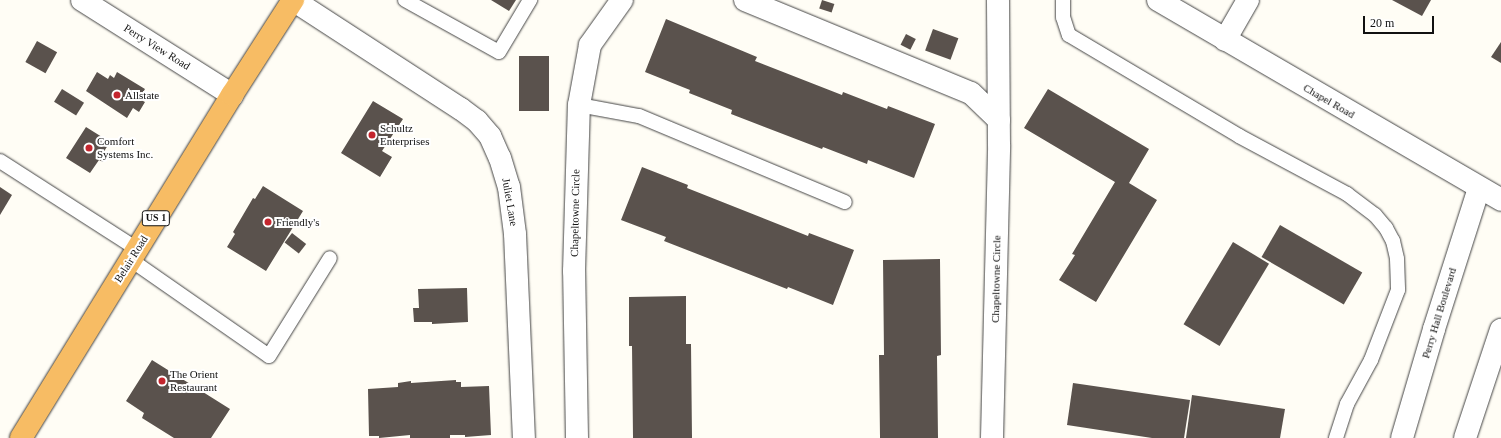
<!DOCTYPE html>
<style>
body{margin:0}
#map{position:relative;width:1501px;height:438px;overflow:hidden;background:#fffdf5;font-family:"Times New Roman",serif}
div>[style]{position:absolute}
.building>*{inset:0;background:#5a524d;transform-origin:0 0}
.roads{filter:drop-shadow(0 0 1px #444) drop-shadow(0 0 1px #444)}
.service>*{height:14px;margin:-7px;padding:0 7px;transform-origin:7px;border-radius:7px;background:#fff}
.minor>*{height:22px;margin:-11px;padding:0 11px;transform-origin:11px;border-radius:11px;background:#fff}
.tertiary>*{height:22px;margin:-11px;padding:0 11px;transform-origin:11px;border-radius:11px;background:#fff}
.trunk>*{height:22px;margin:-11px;padding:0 11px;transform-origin:11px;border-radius:11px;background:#f7bc64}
.dots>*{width:11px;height:11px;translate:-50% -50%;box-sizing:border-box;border:2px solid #fff;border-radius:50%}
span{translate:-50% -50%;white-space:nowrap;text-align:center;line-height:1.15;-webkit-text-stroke:4px #fff;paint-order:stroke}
.shield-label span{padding:1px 3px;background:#fff;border:1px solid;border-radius:3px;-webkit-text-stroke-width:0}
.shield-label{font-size:10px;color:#111;font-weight:700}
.street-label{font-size:11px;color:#111}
.poi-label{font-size:11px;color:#111}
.left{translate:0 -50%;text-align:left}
.scale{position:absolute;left:1363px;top:16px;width:71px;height:18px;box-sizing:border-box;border:2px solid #111;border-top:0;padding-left:5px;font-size:12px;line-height:14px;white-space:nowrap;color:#111;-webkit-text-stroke:3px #fff;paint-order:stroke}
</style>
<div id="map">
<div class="building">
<i style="clip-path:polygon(491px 0,516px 0,509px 11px)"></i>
<i style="left:822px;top:0;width:13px;height:9px;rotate:18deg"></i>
<i style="clip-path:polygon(1392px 0,1431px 0,1422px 16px)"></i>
<i style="clip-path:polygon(666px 19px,757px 57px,755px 61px,842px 95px,843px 92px,887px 109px,888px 106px,935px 124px,914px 178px,868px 160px,867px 164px,823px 147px,822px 149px,731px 114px,732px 110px,689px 93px,690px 90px,645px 72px)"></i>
<i style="left:933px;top:29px;width:27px;height:23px;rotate:20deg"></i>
<i style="left:906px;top:34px;width:11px;height:12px;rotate:27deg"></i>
<i style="left:37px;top:41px;width:23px;height:24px;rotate:29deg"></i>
<i style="clip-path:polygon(1501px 42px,1501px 63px,1491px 57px)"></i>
<i style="left:519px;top:56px;width:30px;height:55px"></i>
<i style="clip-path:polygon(97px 72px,108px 79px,110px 75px,114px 78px,117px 72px,145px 89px,139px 99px,145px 102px,139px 112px,133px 108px,127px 118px,86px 91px)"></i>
<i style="left:62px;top:89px;width:26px;height:15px;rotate:32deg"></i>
<i style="clip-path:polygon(1048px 89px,1149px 149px,1129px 183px,1157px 200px,1096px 302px,1059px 280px,1075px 255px,1072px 254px,1115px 182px,1024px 128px)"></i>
<i style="clip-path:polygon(373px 101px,403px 119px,382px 151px,392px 157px,380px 177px,341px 153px)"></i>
<i style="clip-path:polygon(86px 127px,110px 142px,103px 153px,107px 156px,103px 162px,99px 160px,90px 173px,66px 158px)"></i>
<i style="clip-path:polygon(642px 167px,688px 185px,687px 188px,808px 236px,809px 233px,854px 250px,833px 305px,788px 287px,787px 289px,664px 241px,666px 237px,621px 220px)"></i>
<i style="clip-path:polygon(263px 186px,303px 211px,266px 271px,227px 247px,235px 234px,233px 232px,253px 198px,255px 199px)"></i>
<i style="clip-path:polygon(0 187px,12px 195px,0 215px)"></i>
<i style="left:1280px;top:225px;width:95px;height:37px;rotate:30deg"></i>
<i style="left:292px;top:233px;width:18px;height:12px;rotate:38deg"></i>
<i style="left:1233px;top:242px;width:42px;height:96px;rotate:31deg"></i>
<i style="clip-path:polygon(940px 259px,941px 355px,937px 356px,938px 438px,880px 438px,879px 355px,884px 355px,883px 260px)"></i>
<i style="clip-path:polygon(467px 288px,468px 322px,432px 324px,432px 322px,414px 322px,413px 308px,419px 308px,418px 289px)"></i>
<i style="clip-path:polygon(686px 296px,686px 344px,691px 344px,692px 438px,633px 438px,632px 346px,629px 346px,629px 297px)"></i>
<i style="clip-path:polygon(152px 360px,230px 409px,211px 438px,174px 438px,142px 418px,144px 413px,126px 401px)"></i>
<i style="clip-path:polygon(456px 380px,456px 382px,461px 382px,461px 387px,489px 386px,491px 435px,465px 437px,465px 435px,450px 435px,450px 438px,410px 438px,410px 435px,379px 438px,379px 436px,369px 436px,368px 389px,398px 387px,398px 383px,411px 381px,411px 383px)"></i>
<i style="clip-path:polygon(1073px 383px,1190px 400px,1184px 438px,1152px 438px,1067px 425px)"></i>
<i style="clip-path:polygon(1192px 395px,1285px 409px,1280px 438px,1186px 438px)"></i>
</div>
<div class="roads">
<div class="service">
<i style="left:405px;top:0;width:107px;rotate:29deg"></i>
<i style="left:499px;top:52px;width:61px;rotate:-59.2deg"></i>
<i style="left:1063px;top:0;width:17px;rotate:90deg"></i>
<i style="left:1063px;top:17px;width:19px;rotate:72deg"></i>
<i style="left:1069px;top:35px;width:198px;rotate:30.7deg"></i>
<i style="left:1239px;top:136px;width:123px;rotate:28.2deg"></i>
<i style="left:1347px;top:194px;width:35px;rotate:37deg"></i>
<i style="left:1375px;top:215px;width:17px;rotate:50deg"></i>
<i style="left:1386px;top:228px;width:15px;rotate:62deg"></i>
<i style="left:1393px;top:241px;width:18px;rotate:77deg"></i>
<i style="left:1397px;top:259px;width:31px;rotate:88deg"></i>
<i style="left:1398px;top:290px;width:75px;rotate:111.1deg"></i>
<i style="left:1371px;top:360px;width:50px;rotate:118.6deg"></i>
<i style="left:1347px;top:404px;width:36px;rotate:108deg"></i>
<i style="left:579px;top:105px;width:61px;rotate:10.4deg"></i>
<i style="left:639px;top:116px;width:223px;rotate:22.7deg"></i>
<i style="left:0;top:161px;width:163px;rotate:32.7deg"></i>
<i style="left:131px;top:260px;width:168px;rotate:34.8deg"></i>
<i style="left:269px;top:356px;width:115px;rotate:-58.1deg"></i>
</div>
<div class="minor">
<i style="left:82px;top:0;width:178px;rotate:32.3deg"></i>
<i style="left:293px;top:0;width:200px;rotate:33deg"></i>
<i style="left:461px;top:109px;width:20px;rotate:37deg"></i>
<i style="left:477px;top:121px;width:20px;rotate:49deg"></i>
<i style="left:490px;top:136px;width:24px;rotate:66deg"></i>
<i style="left:500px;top:158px;width:30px;rotate:73deg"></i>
<i style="left:509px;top:187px;width:47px;rotate:82.7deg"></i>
<i style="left:515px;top:234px;width:204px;rotate:87.5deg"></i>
<i style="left:745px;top:0;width:244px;rotate:22.4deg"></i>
<i style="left:971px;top:93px;width:39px;rotate:44deg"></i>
<i style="left:1225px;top:40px;width:46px;rotate:-60.1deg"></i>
<i style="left:577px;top:438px;width:167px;rotate:-91deg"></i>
<i style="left:574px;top:271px;width:166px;rotate:-88.3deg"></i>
<i style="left:579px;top:105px;width:61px;rotate:-79.6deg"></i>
<i style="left:590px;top:45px;width:55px;rotate:-54.6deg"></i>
<i style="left:992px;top:438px;width:293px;rotate:-88.6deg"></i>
<i style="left:999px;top:145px;width:145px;rotate:-90.4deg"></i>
<i style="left:1402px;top:438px;width:114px;rotate:-73.6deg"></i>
<i style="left:1434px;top:329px;width:148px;rotate:-72.3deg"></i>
<i style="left:1465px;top:438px;width:114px;rotate:-71.6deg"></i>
</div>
<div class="tertiary">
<i style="left:1158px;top:0;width:397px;rotate:30.2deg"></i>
</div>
<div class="trunk">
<i style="left:21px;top:438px;width:403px;rotate:-58.4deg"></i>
<i style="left:232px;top:95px;width:113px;rotate:-57.3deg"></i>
</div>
</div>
<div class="dots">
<i style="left:117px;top:95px;background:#c4262e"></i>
<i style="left:372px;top:135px;background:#c4262e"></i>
<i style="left:89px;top:148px;background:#c4262e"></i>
<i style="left:268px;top:222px;background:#c4262e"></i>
<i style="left:162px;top:381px;background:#c4262e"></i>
</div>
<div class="shield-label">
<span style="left:156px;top:218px">US 1</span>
</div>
<div class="street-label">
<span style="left:157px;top:47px;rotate:32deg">Perry View Road</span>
<span style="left:1329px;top:101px;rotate:30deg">Chapel Road</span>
<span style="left:510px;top:202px;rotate:80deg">Juliet Lane</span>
<span style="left:575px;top:213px;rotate:-89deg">Chapeltowne Circle</span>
<span style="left:131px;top:259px;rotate:-58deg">Belair Road</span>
<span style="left:996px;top:279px;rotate:-89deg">Chapeltowne Circle</span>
<span style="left:1439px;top:313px;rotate:-73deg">Perry Hall Boulevard</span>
</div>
<div class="poi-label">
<span class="left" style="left:125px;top:95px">Allstate</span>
<span class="left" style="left:380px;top:135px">Schultz<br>Enterprises</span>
<span class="left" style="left:97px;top:148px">Comfort<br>Systems Inc.</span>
<span class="left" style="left:276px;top:222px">Friendly's</span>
<span class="left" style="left:170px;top:381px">The Orient<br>Restaurant</span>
</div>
<div class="scale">20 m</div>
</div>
